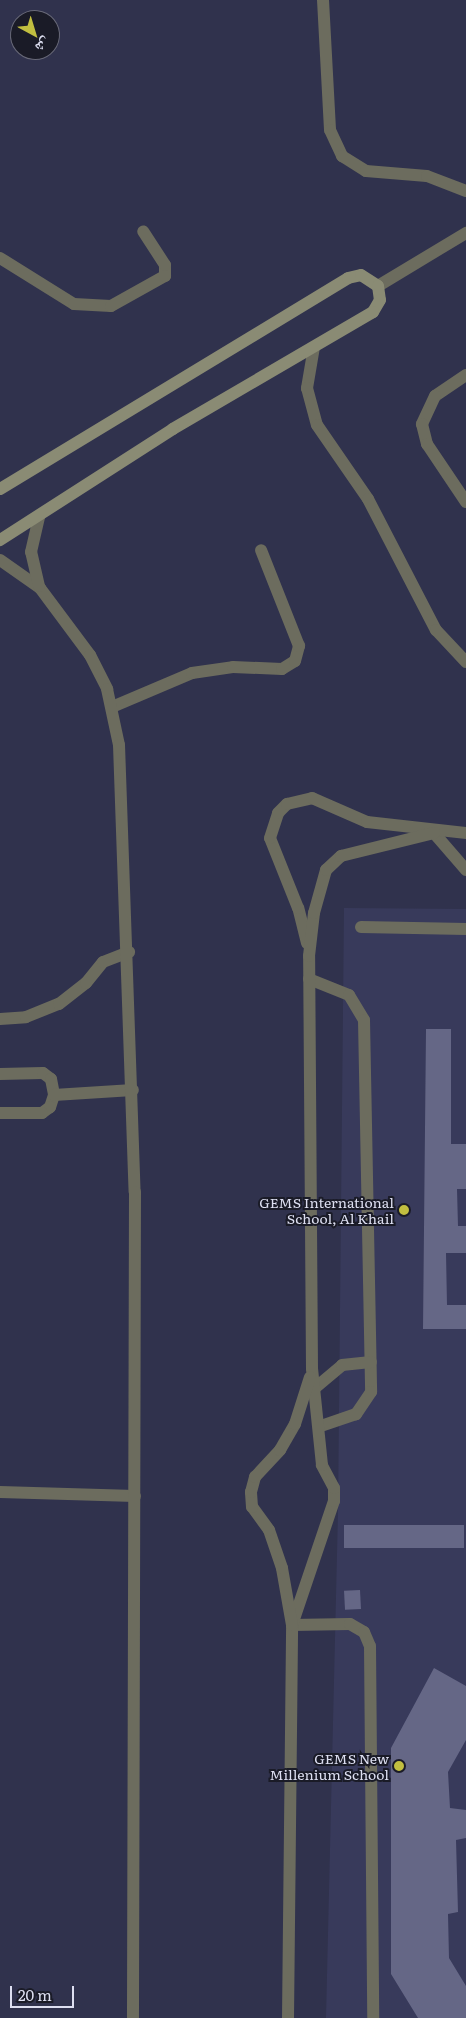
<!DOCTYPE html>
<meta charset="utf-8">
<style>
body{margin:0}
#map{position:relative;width:466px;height:2018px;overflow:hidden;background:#30324d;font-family:Literata,"Noto Naskh Arabic",serif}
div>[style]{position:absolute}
.built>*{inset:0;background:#383a5b}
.building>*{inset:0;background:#656786;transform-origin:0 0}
.lane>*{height:12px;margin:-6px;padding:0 6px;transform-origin:6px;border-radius:6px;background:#6c6c5e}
.street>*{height:12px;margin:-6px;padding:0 6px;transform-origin:6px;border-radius:6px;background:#6c6c5e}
.secondary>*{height:12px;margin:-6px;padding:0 6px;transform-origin:6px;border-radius:6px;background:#8a8b74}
.dots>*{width:14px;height:14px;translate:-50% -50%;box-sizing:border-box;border:2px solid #1a1b27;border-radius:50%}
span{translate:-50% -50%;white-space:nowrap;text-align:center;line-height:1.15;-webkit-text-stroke:4px #1a1b27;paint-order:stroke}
.poi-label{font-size:14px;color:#dddff1}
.right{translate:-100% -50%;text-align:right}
.north{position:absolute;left:10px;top:10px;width:50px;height:50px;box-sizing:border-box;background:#1a1b27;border:1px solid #686978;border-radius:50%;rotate:141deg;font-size:14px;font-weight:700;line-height:20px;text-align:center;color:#dddff1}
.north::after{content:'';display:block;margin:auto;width:18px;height:22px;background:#c1be40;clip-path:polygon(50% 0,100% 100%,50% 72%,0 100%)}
.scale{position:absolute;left:10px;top:1986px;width:64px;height:22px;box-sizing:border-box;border:2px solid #dddff1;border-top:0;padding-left:6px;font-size:15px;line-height:18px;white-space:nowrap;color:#dddff1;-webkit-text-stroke:4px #1a1b27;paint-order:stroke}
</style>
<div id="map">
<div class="built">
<i style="clip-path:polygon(344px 908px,466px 909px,466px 2018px,326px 2018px,338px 1512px)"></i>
</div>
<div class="building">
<i style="clip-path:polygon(426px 1029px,451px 1029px,451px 1144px,466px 1144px,466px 1189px,457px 1189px,458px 1226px,466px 1226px,466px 1253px,446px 1253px,447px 1305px,466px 1305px,466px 1329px,423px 1329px)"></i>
<i style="left:464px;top:1525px;width:23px;height:120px;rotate:90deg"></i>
<i style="left:360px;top:1590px;width:19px;height:16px;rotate:87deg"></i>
<i style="clip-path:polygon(434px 1668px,466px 1686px,466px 1740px,448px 1772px,450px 1808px,466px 1810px,466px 1838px,456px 1840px,458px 1912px,448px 1914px,449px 1958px,466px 1986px,466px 2018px,418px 2018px,391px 1974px,391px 1748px)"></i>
</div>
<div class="lane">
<i style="left:323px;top:0;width:130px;rotate:86.9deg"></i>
<i style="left:330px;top:130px;width:29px;rotate:65deg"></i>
<i style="left:342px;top:156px;width:28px;rotate:32deg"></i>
<i style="left:366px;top:171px;width:61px;rotate:4.7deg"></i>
<i style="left:427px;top:176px;width:42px;rotate:21deg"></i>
<i style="left:0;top:258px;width:87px;rotate:31.9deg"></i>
<i style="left:74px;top:304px;width:37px;rotate:3deg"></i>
<i style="left:111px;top:306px;width:62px;rotate:-29.1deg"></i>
<i style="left:165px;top:276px;width:11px;rotate:-90deg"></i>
<i style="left:165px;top:265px;width:40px;rotate:-122.9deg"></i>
<i style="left:378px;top:286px;width:103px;rotate:-31.1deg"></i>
<i style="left:314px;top:347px;width:42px;rotate:99.7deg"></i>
<i style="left:307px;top:388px;width:38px;rotate:75deg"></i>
<i style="left:317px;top:425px;width:90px;rotate:55.4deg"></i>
<i style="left:368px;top:499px;width:148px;rotate:62.6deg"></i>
<i style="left:436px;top:630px;width:44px;rotate:46.8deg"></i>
<i style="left:466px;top:375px;width:37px;rotate:146deg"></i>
<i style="left:435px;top:396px;width:31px;rotate:115deg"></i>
<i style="left:422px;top:424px;width:21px;rotate:76deg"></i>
<i style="left:427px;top:444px;width:70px;rotate:56.1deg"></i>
<i style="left:112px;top:707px;width:87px;rotate:-23deg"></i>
<i style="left:192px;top:673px;width:41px;rotate:-8.3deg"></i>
<i style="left:233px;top:667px;width:49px;rotate:2.3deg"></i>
<i style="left:282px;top:669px;width:15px;rotate:-32deg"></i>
<i style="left:295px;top:661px;width:16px;rotate:-75deg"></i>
<i style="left:299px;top:646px;width:103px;rotate:-111.6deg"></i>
<i style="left:434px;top:833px;width:49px;rotate:49.1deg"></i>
<i style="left:361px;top:927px;width:105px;rotate:1.1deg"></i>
<i style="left:309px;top:979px;width:43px;rotate:21.8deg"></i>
<i style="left:349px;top:995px;width:29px;rotate:59deg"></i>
<i style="left:364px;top:1020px;width:372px;rotate:88.9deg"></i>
<i style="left:371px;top:1392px;width:27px;rotate:124deg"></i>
<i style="left:356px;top:1414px;width:39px;rotate:161deg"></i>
<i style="left:0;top:1019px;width:26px;rotate:-4deg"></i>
<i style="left:26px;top:1017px;width:35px;rotate:-22deg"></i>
<i style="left:59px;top:1004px;width:34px;rotate:-38deg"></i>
<i style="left:86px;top:983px;width:27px;rotate:-51deg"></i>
<i style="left:103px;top:962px;width:28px;rotate:-21deg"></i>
<i style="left:0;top:1074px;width:43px;rotate:-1.3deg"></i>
<i style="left:43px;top:1073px;width:10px;rotate:37deg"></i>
<i style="left:51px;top:1079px;width:16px;rotate:79deg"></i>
<i style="left:54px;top:1095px;width:13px;rotate:108deg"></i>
<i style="left:50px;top:1107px;width:10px;rotate:143deg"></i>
<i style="left:42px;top:1113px;width:42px;rotate:180deg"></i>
<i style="left:54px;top:1095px;width:79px;rotate:-3.6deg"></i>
<i style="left:315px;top:1388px;width:35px;rotate:-40deg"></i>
<i style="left:342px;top:1365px;width:29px;rotate:-6deg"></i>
<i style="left:0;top:1492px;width:135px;rotate:1.7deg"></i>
<i style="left:292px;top:1625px;width:58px;rotate:-1deg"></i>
<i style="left:350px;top:1624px;width:16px;rotate:30deg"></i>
<i style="left:364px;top:1632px;width:15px;rotate:67deg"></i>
<i style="left:370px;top:1646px;width:372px;rotate:89.5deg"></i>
</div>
<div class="street">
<i style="left:0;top:560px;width:49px;rotate:35deg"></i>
<i style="left:40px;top:588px;width:84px;rotate:53.3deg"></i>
<i style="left:90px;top:655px;width:38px;rotate:63deg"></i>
<i style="left:107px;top:689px;width:57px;rotate:77.9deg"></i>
<i style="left:119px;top:745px;width:447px;rotate:88deg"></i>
<i style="left:135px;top:1192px;width:826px;rotate:90.14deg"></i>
<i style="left:39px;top:586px;width:35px;rotate:-103deg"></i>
<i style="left:31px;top:552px;width:37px;rotate:-77deg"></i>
<i style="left:307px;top:943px;width:36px;rotate:-104deg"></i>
<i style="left:298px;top:908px;width:75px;rotate:-111.8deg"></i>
<i style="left:270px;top:838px;width:26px;rotate:-72deg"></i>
<i style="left:278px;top:813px;width:13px;rotate:-45deg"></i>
<i style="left:287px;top:804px;width:26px;rotate:-13deg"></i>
<i style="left:312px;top:798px;width:60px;rotate:23.6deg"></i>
<i style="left:367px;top:822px;width:100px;rotate:6.3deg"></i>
<i style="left:292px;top:1625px;width:131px;rotate:-71.3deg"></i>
<i style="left:334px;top:1501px;width:13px;rotate:-90deg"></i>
<i style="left:334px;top:1488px;width:26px;rotate:-118deg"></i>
<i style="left:322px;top:1465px;width:97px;rotate:-95.9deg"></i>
<i style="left:312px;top:1369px;width:413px;rotate:-90.4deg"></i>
<i style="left:309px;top:956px;width:43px;rotate:-83.4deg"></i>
<i style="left:314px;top:913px;width:45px;rotate:-74.4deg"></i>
<i style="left:326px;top:870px;width:21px;rotate:-43deg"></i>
<i style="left:341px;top:856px;width:96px;rotate:-13.9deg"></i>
<i style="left:288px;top:2018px;width:393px;rotate:-89.4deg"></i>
<i style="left:292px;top:1625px;width:58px;rotate:-100deg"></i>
<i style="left:282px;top:1568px;width:40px;rotate:-108.9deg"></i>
<i style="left:269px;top:1530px;width:29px;rotate:-126deg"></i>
<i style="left:252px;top:1507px;width:15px;rotate:-94deg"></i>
<i style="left:251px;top:1492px;width:16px;rotate:-75deg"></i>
<i style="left:255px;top:1477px;width:37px;rotate:-47deg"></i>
<i style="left:280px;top:1450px;width:30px;rotate:-60deg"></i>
<i style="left:295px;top:1424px;width:49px;rotate:-72.3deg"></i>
</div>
<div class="secondary">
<i style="left:0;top:489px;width:407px;rotate:-31.2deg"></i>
<i style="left:348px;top:278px;width:13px;rotate:-13deg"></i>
<i style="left:361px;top:275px;width:20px;rotate:33deg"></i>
<i style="left:378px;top:286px;width:14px;rotate:82deg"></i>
<i style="left:380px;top:300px;width:14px;rotate:120deg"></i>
<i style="left:373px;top:312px;width:232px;rotate:149.7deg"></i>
<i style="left:173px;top:429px;width:206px;rotate:147.3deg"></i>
</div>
<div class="dots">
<i style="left:404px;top:1210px;background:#c1be40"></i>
<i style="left:399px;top:1766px;background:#c1be40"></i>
</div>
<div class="poi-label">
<span class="right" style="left:394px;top:1210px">GEMS International<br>School, Al Khail</span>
<span class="right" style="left:389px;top:1766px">GEMS New<br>Millenium School</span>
</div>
<div class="north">ش</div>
<div class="scale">20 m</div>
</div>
